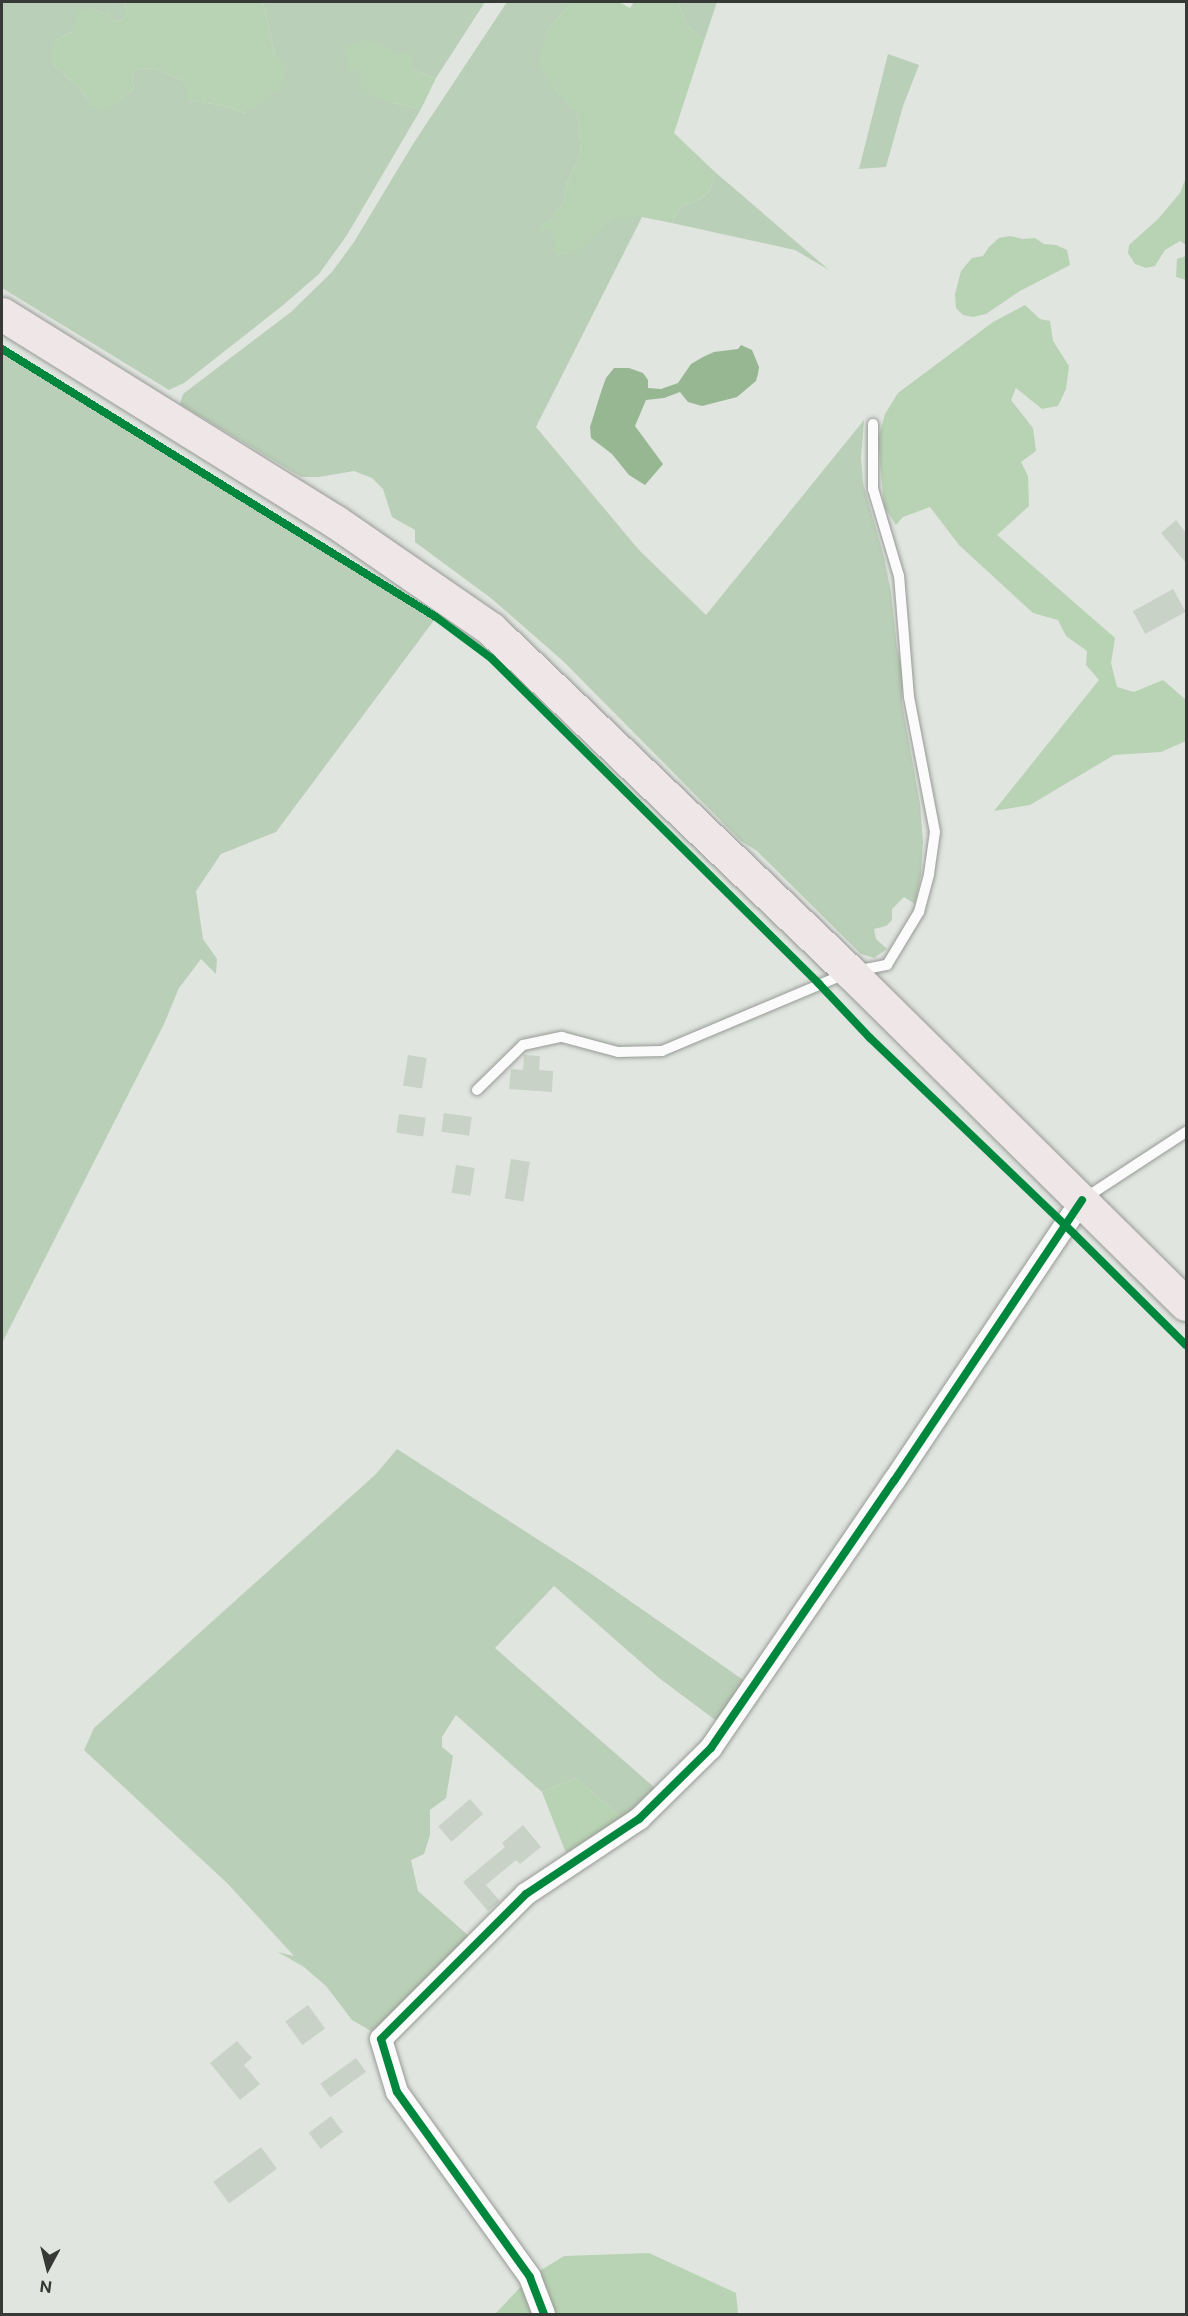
<!DOCTYPE html>
<style>
body{margin:0}
#map{position:relative;width:1188px;height:2316px;overflow:hidden;background:#e1e5e0;font-family:"Public Sans",sans-serif}
div>[style]{position:absolute}
.green>*{inset:0;background:#bacfb7}
.forest>*{inset:0;background:#b8d3b3}
.water>*{inset:0;background:#96b791}
.building>*{inset:0;background:#c8d2c6;transform-origin:0 0}
.roads{filter:drop-shadow(0 0 2px #979a96) drop-shadow(0 0 2px #979a96)}
.service>*{height:10px;margin:-5px;padding:0 5px;transform-origin:5px;border-radius:5px;background:#fafbfa}
.minor>*{height:22px;margin:-11px;padding:0 11px;transform-origin:11px;border-radius:11px;background:#fafbfa}
.trunk>*{height:33px;margin:-16.5px;padding:0 16.5px;transform-origin:16.5px;border-radius:16.5px;background:#efe6e8}
.cycleway>*{height:8px;margin:-4px;padding:0 4px;transform-origin:4px;border-radius:4px;background:#00873e}
span{translate:-50% -50%;white-space:nowrap;text-align:center;line-height:1.15;-webkit-text-stroke:4.5px #e0e7de;paint-order:stroke}
.frame{position:absolute;inset:0;border:3px solid #363935;pointer-events:none}
.north{position:absolute;left:18px;top:2238px;width:60px;height:60px;-webkit-text-stroke:4px #e0e7de;paint-order:stroke;rotate:187deg;font-size:16px;font-weight:700;line-height:24px;text-align:center;color:#363935}
.north::after{content:'';display:block;margin:auto;width:21px;height:27px;background:#363935;clip-path:polygon(50% 0,100% 100%,50% 72%,0 100%)}
</style>
<div id="map">
<div class="green">
<i style="clip-path:polygon(2px 2px,124px 2px,127px 12px,122px 20px,114px 22px,108px 14px,94px 10px,72px 32px,56px 40px,54px 65px,80px 89px,94px 107px,121px 99px,134px 90px,132px 76px,137px 69px,153px 68px,184px 81px,189px 100px,225px 106px,245px 113px,275px 56px,263px 2px,485px 2px,436px 78px,414px 70px,349px 57px,349px 71px,361px 71px,393px 103px,421px 109px,347px 235px,319px 274px,282px 306px,184px 383px,169px 390px,2px 288px)"></i>
<i style="clip-path:polygon(507px 2px,572px 2px,547px 31px,553px 87px,577px 112px,581px 153px,567px 182px,564px 201px,552px 218px,540px 228px,540px 233px,552px 227px,557px 255px,580px 248px,611px 217px,642px 217px,536px 427px,639px 550px,706px 615px,864px 420px,861px 458px,863px 483px,884px 557px,891px 592px,897px 648px,903px 672px,902px 703px,920px 804px,923px 842px,921px 875px,915px 904px,904px 897px,892px 909px,892px 920px,886px 926px,874px 929px,876px 939px,887px 949px,874px 958px,861px 954px,757px 851px,741px 841px,563px 661px,492px 599px,415px 542px,415px 530px,392px 517px,383px 489px,372px 478px,354px 471px,319px 477px,301px 477px,180px 404px,183px 394px,291px 312px,332px 272px,354px 242px,413px 144px)"></i>
<i style="clip-path:polygon(678px 2px,717px 2px,704px 41px,687px 25px)"></i>
<i style="clip-path:polygon(888px 54px,919px 65px,903px 106px,886px 167px,859px 169px)"></i>
<i style="clip-path:polygon(715px 172px,829px 270px,795px 250px,672px 223px,681px 206px,701px 199px,710px 190px)"></i>
<i style="clip-path:polygon(2px 347px,435px 619px,276px 832px,221px 854px,196px 891px,203px 939px,217px 959px,216px 974px,201px 959px,179px 988px,164px 1024px,2px 1343px)"></i>
<i style="clip-path:polygon(397px 1449px,587px 1571px,749px 1684px,718px 1722px,659px 1678px,554px 1586px,495px 1648px,655px 1788px,622px 1818px,576px 1778px,542px 1792px,456px 1715px,442px 1737px,442px 1747px,453px 1756px,446px 1798px,430px 1810px,430px 1835px,424px 1854px,411px 1860px,418px 1891px,470px 1937px,381px 2028px,371px 2031px,352px 2020px,326px 1986px,304px 1967px,278px 1952px,294px 1956px,228px 1884px,84px 1750px,94px 1728px,376px 1474px)"></i>
</div>
<div class="forest">
<i style="clip-path:polygon(124px 2px,263px 2px,275px 56px,288px 69px,278px 90px,245px 113px,225px 106px,188px 100px,184px 81px,153px 68px,137px 69px,132px 76px,134px 90px,108px 108px,94px 107px,80px 89px,54px 65px,50px 54px,56px 40px,72px 32px,78px 11px,94px 10px,108px 14px,114px 22px,122px 20px,127px 12px)"></i>
<i style="clip-path:polygon(572px 2px,619px 2px,630px 8px,634px 2px,678px 2px,687px 25px,704px 41px,674px 133px,715px 172px,710px 190px,701px 199px,681px 206px,672px 223px,642px 217px,611px 217px,580px 249px,556px 255px,552px 228px,539px 234px,540px 228px,552px 218px,564px 201px,567px 182px,581px 153px,577px 113px,553px 87px,539px 64px,547px 31px)"></i>
<i style="clip-path:polygon(361px 40px,385px 45px,389px 53px,411px 54px,414px 70px,436px 78px,421px 109px,393px 103px,370px 95px,360px 84px,361px 71px,349px 71px,345px 49px)"></i>
<i style="clip-path:polygon(1186px 177px,1186px 245px,1180px 241px,1165px 250px,1155px 266px,1146px 268px,1135px 264px,1128px 253px,1129px 245px,1158px 219px,1180px 193px)"></i>
<i style="clip-path:polygon(1010px 236px,1023px 239px,1035px 238px,1044px 244px,1056px 245px,1067px 250px,1070px 265px,1020px 291px,986px 314px,973px 317px,963px 315px,956px 308px,955px 294px,961px 271px,972px 258px,983px 256px,989px 247px,999px 238px)"></i>
<i style="clip-path:polygon(1186px 256px,1186px 280px,1176px 277px,1177px 259px)"></i>
<i style="clip-path:polygon(1025px 305px,1040px 319px,1050px 321px,1053px 341px,1069px 366px,1066px 389px,1058px 406px,1042px 409px,1016px 388px,1011px 400px,1033px 428px,1036px 451px,1021px 462px,1028px 476px,1029px 506px,997px 535px,1115px 638px,1111px 663px,1117px 687px,1134px 692px,1163px 680px,1186px 700px,1186px 741px,1161px 752px,1114px 755px,1030px 805px,994px 811px,1099px 680px,1086px 665px,1087px 651px,1066px 636px,1058px 620px,1033px 613px,959px 545px,930px 507px,903px 517px,896px 525px,884px 506px,878px 439px,885px 414px,898px 393px,993px 322px)"></i>
<i style="clip-path:polygon(576px 1778px,622px 1818px,566px 1853px,542px 1792px)"></i>
<i style="clip-path:polygon(649px 2253px,736px 2293px,738px 2314px,495px 2314px,530px 2277px,564px 2256px)"></i>
</div>
<div class="water">
<i style="clip-path:polygon(741px 345px,752px 350px,759px 367px,758px 374px,756px 381px,737px 397px,702px 406px,688px 402px,680px 392px,664px 398px,646px 400px,635px 426px,663px 464px,645px 485px,629px 475px,612px 454px,591px 438px,590px 427px,602px 389px,606px 378px,614px 368px,629px 368px,643px 373px,648px 380px,648px 388px,661px 389px,678px 383px,691px 364px,703px 357px,714px 352px,738px 349px)"></i>
</div>
<div class="building">
<i style="clip-path:polygon(1176px 520px,1186px 533px,1186px 563px,1161px 533px)"></i>
<i style="left:1173px;top:589px;width:26px;height:46px;rotate:61deg"></i>
<i style="left:408px;top:1055px;width:19px;height:31px;rotate:9deg"></i>
<i style="clip-path:polygon(524px 1055px,540px 1056px,539px 1070px,553px 1071px,552px 1092px,509px 1089px,511px 1069px,523px 1070px)"></i>
<i style="left:444px;top:1113px;width:28px;height:19px;rotate:8deg"></i>
<i style="left:399px;top:1114px;width:27px;height:19px;rotate:8deg"></i>
<i style="left:511px;top:1159px;width:19px;height:40px;rotate:9deg"></i>
<i style="left:456px;top:1165px;width:19px;height:28px;rotate:9deg"></i>
<i style="left:470px;top:1799px;width:20px;height:42px;rotate:49deg"></i>
<i style="clip-path:polygon(523px 1825px,541px 1847px,520px 1864px,516px 1860px,486px 1885px,500px 1901px,488px 1911px,463px 1882px,505px 1847px,502px 1843px)"></i>
<i style="left:308px;top:2005px;width:29px;height:28px;rotate:54deg"></i>
<i style="clip-path:polygon(237px 2041px,252px 2058px,244px 2065px,260px 2084px,240px 2100px,210px 2063px)"></i>
<i style="left:356px;top:2058px;width:17px;height:44px;rotate:54deg"></i>
<i style="left:331px;top:2116px;width:20px;height:28px;rotate:53deg"></i>
<i style="left:261px;top:2147px;width:27px;height:59px;rotate:54deg"></i>
</div>
<div class="roads">
<div class="service">
<i style="left:477px;top:1090px;width:64px;rotate:-44.4deg"></i>
<i style="left:523px;top:1045px;width:40px;rotate:-12deg"></i>
<i style="left:562px;top:1037px;width:58px;rotate:15deg"></i>
<i style="left:618px;top:1052px;width:44px;rotate:-1.3deg"></i>
<i style="left:662px;top:1051px;width:204px;rotate:-22.8deg"></i>
<i style="left:850px;top:972px;width:38px;rotate:-11deg"></i>
<i style="left:887px;top:965px;width:62px;rotate:-58.9deg"></i>
<i style="left:919px;top:912px;width:39px;rotate:-75deg"></i>
<i style="left:929px;top:874px;width:42px;rotate:-81.9deg"></i>
<i style="left:935px;top:832px;width:137px;rotate:-100.9deg"></i>
<i style="left:909px;top:697px;width:121px;rotate:-94.7deg"></i>
<i style="left:899px;top:576px;width:91px;rotate:-106.6deg"></i>
<i style="left:873px;top:489px;width:65px;rotate:-90deg"></i>
<i style="left:1085px;top:1198px;width:121px;rotate:-33.2deg"></i>
</div>
<div class="minor">
<i style="left:544px;top:2314px;width:40px;rotate:-111deg"></i>
<i style="left:530px;top:2277px;width:228px;rotate:-125.7deg"></i>
<i style="left:397px;top:2092px;width:55px;rotate:-106.8deg"></i>
<i style="left:381px;top:2039px;width:205px;rotate:-45deg"></i>
<i style="left:526px;top:1894px;width:136px;rotate:-33.6deg"></i>
<i style="left:639px;top:1819px;width:101px;rotate:-44.6deg"></i>
<i style="left:711px;top:1748px;width:324px;rotate:-55.6deg"></i>
<i style="left:894px;top:1481px;width:338px;rotate:-56.2deg"></i>
</div>
<div class="trunk">
<i style="left:2px;top:314px;width:393px;rotate:31.9deg"></i>
<i style="left:336px;top:522px;width:188px;rotate:34.6deg"></i>
<i style="left:491px;top:629px;width:497px;rotate:43.7deg"></i>
<i style="left:850px;top:972px;width:472px;rotate:44.7deg"></i>
</div>
</div>
<div class="cycleway">
<i style="left:2px;top:349px;width:510px;rotate:31.7deg"></i>
<i style="left:436px;top:617px;width:69px;rotate:36.7deg"></i>
<i style="left:491px;top:658px;width:462px;rotate:44.8deg"></i>
<i style="left:819px;top:984px;width:74px;rotate:46.6deg"></i>
<i style="left:870px;top:1038px;width:270px;rotate:43.8deg"></i>
<i style="left:1065px;top:1225px;width:170px;rotate:44.8deg"></i>
<i style="left:544px;top:2314px;width:40px;rotate:-111deg"></i>
<i style="left:530px;top:2277px;width:228px;rotate:-125.7deg"></i>
<i style="left:397px;top:2092px;width:55px;rotate:-106.8deg"></i>
<i style="left:381px;top:2039px;width:205px;rotate:-45deg"></i>
<i style="left:526px;top:1894px;width:136px;rotate:-33.6deg"></i>
<i style="left:639px;top:1819px;width:101px;rotate:-44.6deg"></i>
<i style="left:711px;top:1748px;width:324px;rotate:-55.6deg"></i>
<i style="left:894px;top:1481px;width:338px;rotate:-56.2deg"></i>
</div>
<div class="frame"></div>
<div class="north">N</div>
</div>
